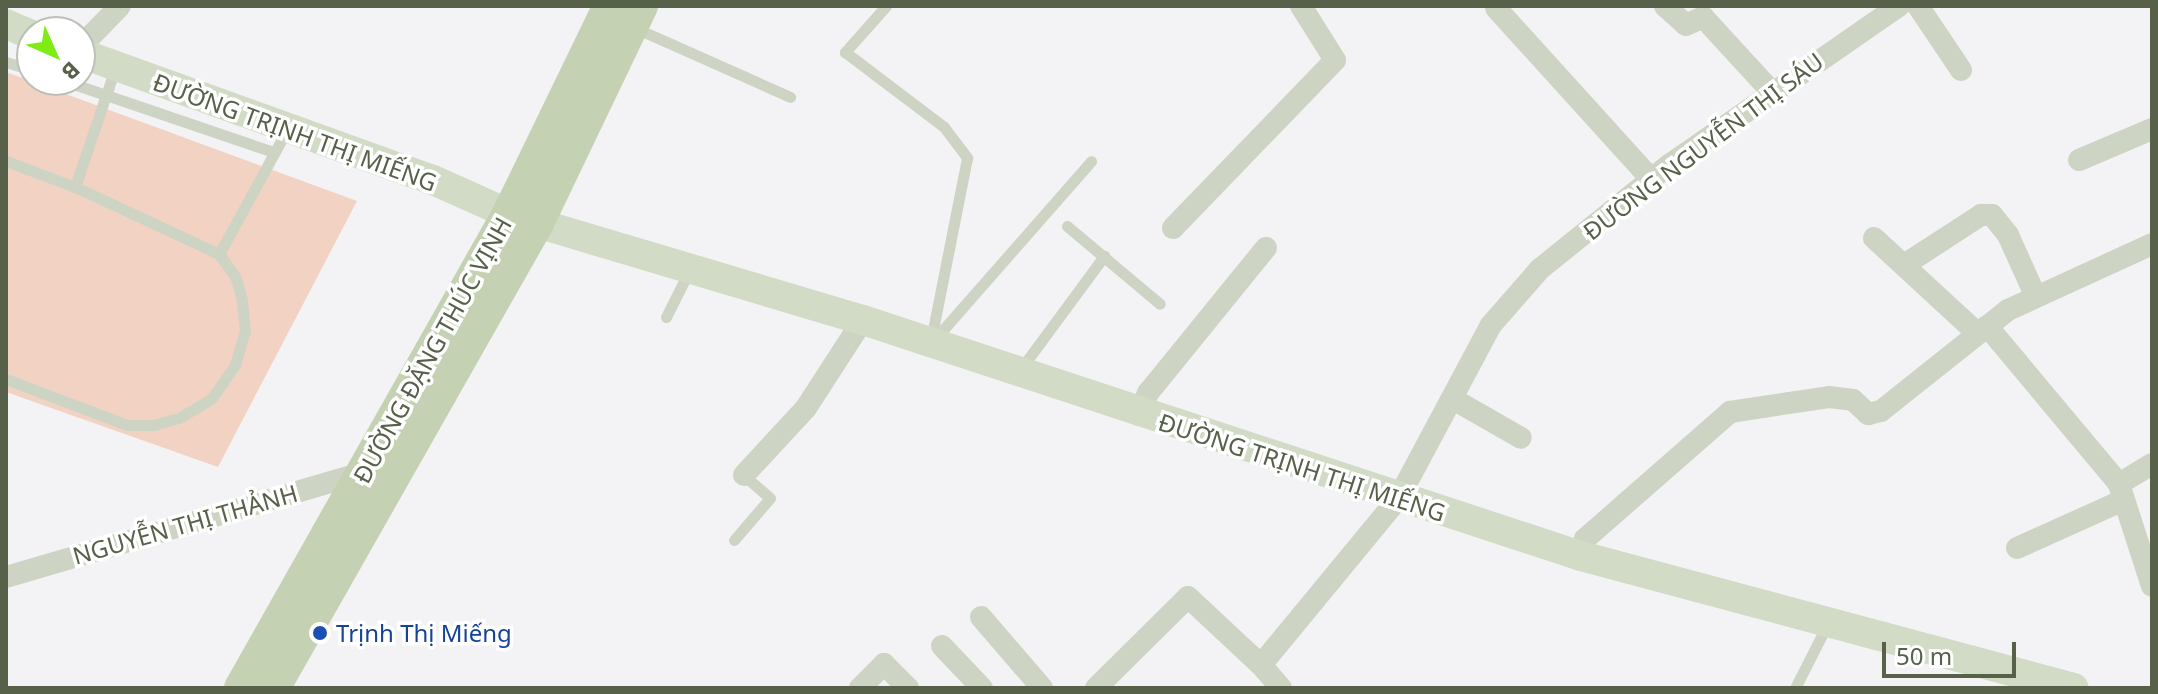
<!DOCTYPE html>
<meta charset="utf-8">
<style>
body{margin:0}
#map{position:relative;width:2158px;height:694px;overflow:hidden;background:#f3f3f5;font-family:"Noto Sans",sans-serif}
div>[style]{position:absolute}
.green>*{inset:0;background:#f2d2c2}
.lane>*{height:11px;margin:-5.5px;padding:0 5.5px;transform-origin:5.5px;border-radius:5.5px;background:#ced4c4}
.street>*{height:22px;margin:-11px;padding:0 11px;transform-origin:11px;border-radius:11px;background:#ced4c4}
.secondary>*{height:30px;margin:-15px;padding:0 15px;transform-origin:15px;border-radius:15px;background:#d1dbc5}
.primary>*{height:34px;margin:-17px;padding:0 17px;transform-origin:17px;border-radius:17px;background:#c4d1b2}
.dots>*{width:22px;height:22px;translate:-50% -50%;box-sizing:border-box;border:4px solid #fff;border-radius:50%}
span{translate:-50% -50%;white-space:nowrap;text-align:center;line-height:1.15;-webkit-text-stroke:7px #fff;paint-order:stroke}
.street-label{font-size:24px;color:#576149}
.transit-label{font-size:24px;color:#164399}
.left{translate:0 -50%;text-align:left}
.frame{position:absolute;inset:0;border:8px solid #576149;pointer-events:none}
.north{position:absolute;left:16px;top:16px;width:80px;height:80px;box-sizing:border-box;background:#fff;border:2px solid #bcc0b6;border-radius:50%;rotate:135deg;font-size:22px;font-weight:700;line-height:32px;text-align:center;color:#576149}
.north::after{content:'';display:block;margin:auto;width:28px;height:36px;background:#7feb17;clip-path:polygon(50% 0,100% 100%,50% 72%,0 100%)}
.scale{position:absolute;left:1882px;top:642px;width:134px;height:36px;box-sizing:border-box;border:4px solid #576149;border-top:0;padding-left:10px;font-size:24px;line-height:28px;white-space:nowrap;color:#576149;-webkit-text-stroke:6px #fff;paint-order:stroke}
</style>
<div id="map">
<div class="green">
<i style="clip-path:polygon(6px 72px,357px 201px,218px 467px,6px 392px)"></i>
</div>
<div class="lane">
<i style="left:886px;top:6px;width:62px;rotate:131.7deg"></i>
<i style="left:845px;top:52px;width:124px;rotate:37.1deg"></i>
<i style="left:944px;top:127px;width:39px;rotate:53deg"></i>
<i style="left:967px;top:158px;width:185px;rotate:101.2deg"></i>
<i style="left:633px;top:27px;width:172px;rotate:24deg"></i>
<i style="left:6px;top:62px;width:27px;rotate:17deg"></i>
<i style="left:115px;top:68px;width:28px;rotate:108deg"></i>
<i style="left:106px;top:95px;width:176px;rotate:18.8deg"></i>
<i style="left:6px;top:161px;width:74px;rotate:20.6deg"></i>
<i style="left:75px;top:187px;width:97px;rotate:-71.4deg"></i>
<i style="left:106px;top:95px;width:46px;rotate:-161.2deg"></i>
<i style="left:1067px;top:226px;width:121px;rotate:40deg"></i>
<i style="left:219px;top:254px;width:144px;rotate:-61.3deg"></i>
<i style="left:666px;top:317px;width:54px;rotate:-63.4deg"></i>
<i style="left:934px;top:340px;width:238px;rotate:-48.7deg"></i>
<i style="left:1020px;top:370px;width:142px;rotate:-53.6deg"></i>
<i style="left:6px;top:379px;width:129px;rotate:20.8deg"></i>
<i style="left:127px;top:425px;width:27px"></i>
<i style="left:154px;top:425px;width:26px;rotate:-16deg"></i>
<i style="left:179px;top:418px;width:39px;rotate:-31deg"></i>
<i style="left:212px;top:398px;width:40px;rotate:-55.1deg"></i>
<i style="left:235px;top:365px;width:35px;rotate:-74deg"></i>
<i style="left:245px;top:331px;width:31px;rotate:-96deg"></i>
<i style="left:242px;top:300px;width:25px;rotate:-106deg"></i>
<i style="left:235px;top:276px;width:27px;rotate:-126deg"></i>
<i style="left:219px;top:254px;width:159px;rotate:-155deg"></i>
<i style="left:734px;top:540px;width:55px;rotate:-49.4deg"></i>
<i style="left:770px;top:498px;width:35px;rotate:-139deg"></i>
<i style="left:1795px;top:688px;width:71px;rotate:-63.1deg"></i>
</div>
<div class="street">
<i style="left:1665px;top:6px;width:28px;rotate:42deg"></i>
<i style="left:1686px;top:25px;width:19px;rotate:-25deg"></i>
<i style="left:1703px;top:17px;width:102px;rotate:47.4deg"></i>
<i style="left:1918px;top:6px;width:77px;rotate:56.1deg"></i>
<i style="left:1496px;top:8px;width:231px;rotate:47.8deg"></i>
<i style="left:80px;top:47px;width:57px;rotate:-45.7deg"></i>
<i style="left:2079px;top:160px;width:79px;rotate:-23deg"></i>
<i style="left:1173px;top:228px;width:233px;rotate:-46deg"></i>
<i style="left:1335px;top:60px;width:64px;rotate:-122.2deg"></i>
<i style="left:1874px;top:238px;width:140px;rotate:42.7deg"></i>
<i style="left:1904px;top:265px;width:92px;rotate:-33deg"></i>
<i style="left:1981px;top:215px;width:11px"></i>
<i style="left:1992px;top:215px;width:26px;rotate:51deg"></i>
<i style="left:2008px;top:235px;width:68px;rotate:65.7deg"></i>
<i style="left:1987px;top:326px;width:206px;rotate:50.1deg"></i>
<i style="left:1453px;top:399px;width:78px;rotate:29.8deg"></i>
<i style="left:1139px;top:415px;width:24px;rotate:-68deg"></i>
<i style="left:1148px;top:393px;width:187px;rotate:-50.9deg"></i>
<i style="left:2152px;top:464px;width:39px;rotate:149deg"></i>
<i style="left:2119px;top:484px;width:107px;rotate:72.1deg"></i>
<i style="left:744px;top:475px;width:91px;rotate:-47.2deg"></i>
<i style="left:806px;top:408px;width:105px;rotate:-57.1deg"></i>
<i style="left:2017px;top:548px;width:117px;rotate:-24.2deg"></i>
<i style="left:1581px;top:556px;width:17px;rotate:-77deg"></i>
<i style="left:1585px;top:539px;width:193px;rotate:-41.2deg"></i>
<i style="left:1730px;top:412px;width:100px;rotate:-8.6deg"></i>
<i style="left:1829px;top:397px;width:24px;rotate:7deg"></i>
<i style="left:1853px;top:400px;width:21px;rotate:43deg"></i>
<i style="left:1868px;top:414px;width:13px;rotate:-13deg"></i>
<i style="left:1881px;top:411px;width:162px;rotate:-38.5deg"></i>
<i style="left:2008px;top:310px;width:158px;rotate:-24.6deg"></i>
<i style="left:6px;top:577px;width:373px;rotate:-16.3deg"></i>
<i style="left:981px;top:617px;width:94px;rotate:49.3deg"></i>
<i style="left:942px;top:646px;width:58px;rotate:46.4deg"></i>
<i style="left:860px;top:688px;width:34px;rotate:-45deg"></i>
<i style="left:884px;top:664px;width:34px;rotate:45deg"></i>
<i style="left:1096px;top:688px;width:129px;rotate:-44.7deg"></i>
<i style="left:1188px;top:597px;width:100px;rotate:43deg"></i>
<i style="left:1281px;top:688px;width:30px;rotate:-131deg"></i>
<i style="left:1261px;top:665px;width:215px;rotate:-50.5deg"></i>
<i style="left:1398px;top:499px;width:197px;rotate:-61.9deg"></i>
<i style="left:1491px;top:325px;width:74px;rotate:-48.8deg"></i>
<i style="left:1540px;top:269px;width:166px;rotate:-38.9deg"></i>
<i style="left:1669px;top:165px;width:280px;rotate:-34.7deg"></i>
</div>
<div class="secondary">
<i style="left:6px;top:24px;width:28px;rotate:23deg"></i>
<i style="left:80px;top:53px;width:375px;rotate:19.8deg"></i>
<i style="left:433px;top:180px;width:83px;rotate:24.1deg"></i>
<i style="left:537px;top:223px;width:340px;rotate:16.6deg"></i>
<i style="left:863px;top:320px;width:756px;rotate:18.2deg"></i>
<i style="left:1581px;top:556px;width:510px;rotate:14.99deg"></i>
</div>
<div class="primary">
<i style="left:241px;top:688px;width:545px;rotate:-60.52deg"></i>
<i style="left:509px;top:214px;width:231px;rotate:-64.1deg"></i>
<i style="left:273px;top:688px;width:535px;rotate:-60.41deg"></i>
<i style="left:537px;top:223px;width:241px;rotate:-64.4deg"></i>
</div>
<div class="dots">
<i style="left:320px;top:633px;background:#1a4fb4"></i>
</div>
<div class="street-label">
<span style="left:295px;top:132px;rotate:20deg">ĐƯỜNG TRỊNH THỊ MIẾNG</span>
<span style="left:1703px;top:146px;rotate:-37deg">ĐƯỜNG NGUYỄN THỊ SÁU</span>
<span style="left:432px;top:350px;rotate:-61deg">ĐƯỜNG ĐẶNG THÚC VỊNH</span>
<span style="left:1302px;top:467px;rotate:18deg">ĐƯỜNG TRỊNH THỊ MIẾNG</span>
<span style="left:185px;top:524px;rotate:-16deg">NGUYỄN THỊ THẢNH</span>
</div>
<div class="transit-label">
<span class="left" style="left:336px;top:633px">Trịnh Thị Miếng</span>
</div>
<div class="frame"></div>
<div class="north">B</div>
<div class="scale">50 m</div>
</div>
